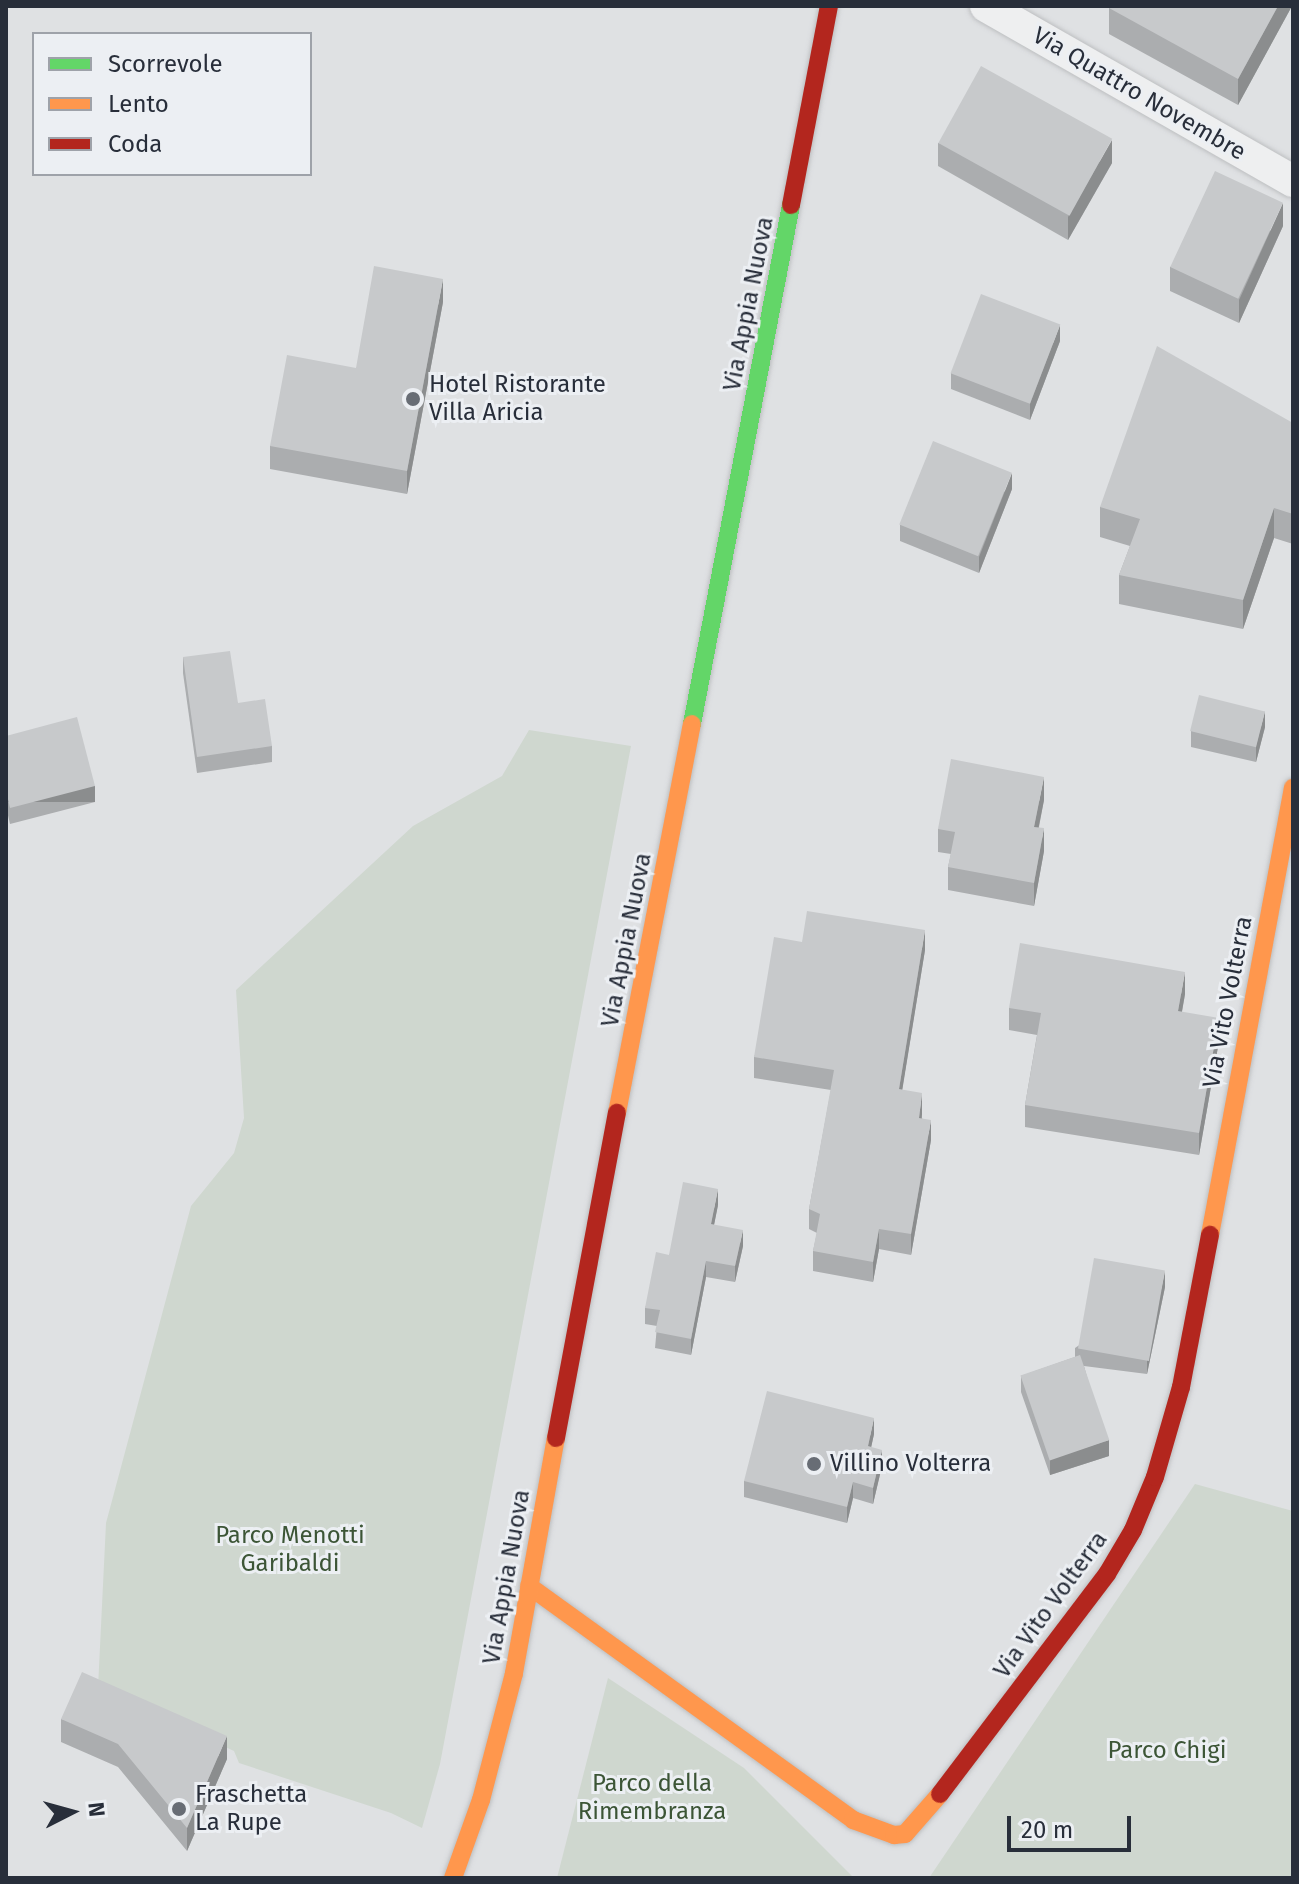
<!DOCTYPE html>
<style>
body{margin:0}
#map{position:relative;width:1299px;height:1884px;overflow:hidden;background:#dfe1e3;font-family:"Fira Sans",sans-serif}
div>[style]{position:absolute}
.green>*{inset:0;background:#cfd7cf}
.roads{filter:drop-shadow(0 0 2px #bdbfc1) drop-shadow(0 0 2px #bdbfc1)}
.street>*{height:32px;margin:-16px;padding:0 16px;transform-origin:16px;border-radius:16px;background:#eeeff0}
.fast>*{height:18px;margin:-9px;padding:0 9px;transform-origin:9px;border-radius:9px;background:#63d668}
.slow>*{height:18px;margin:-9px;padding:0 9px;transform-origin:9px;border-radius:9px;background:#ff974d}
.jam>*{height:18px;margin:-9px;padding:0 9px;transform-origin:9px;border-radius:9px;background:#b3261e}
.wall>*{inset:0;background:#abadaf}
.shaded-wall>*{inset:0;background:#8b8d8e;transform-origin:0 0}
.building>*{inset:0;background:#c7c9cb;transform-origin:0 0}
.dots>*{width:22px;height:22px;translate:-50% -50%;box-sizing:border-box;border:4px solid #eceff3;border-radius:50%}
span{translate:-50% -50%;white-space:nowrap;text-align:center;line-height:1.15;-webkit-text-stroke:6px #eceff3;paint-order:stroke}
.street-label{font-size:24px;color:#282e3a}
.poi-label{font-size:24px;color:#282e3a}
.left{translate:0 -50%;text-align:left}
.park-label{font-size:24px;color:#3c5536}
.frame{position:absolute;inset:0;border:8px solid #282e3a;pointer-events:none}
.legend{position:absolute;left:32px;top:32px;width:280px;height:144px;box-sizing:border-box;background:#eceff3;border:2px solid #9ea2a9;margin:0;padding:10px 14px;list-style:none;font-size:24px;color:#282e3a}
.legend li{display:flex;align-items:center;gap:16px;height:40px}
.legend b{width:40px;border:2px solid #9ea2a9}
.north{position:absolute;left:32px;top:1772px;width:80px;height:80px;-webkit-text-stroke:6px #eceff3;paint-order:stroke;rotate:84deg;font-size:22px;font-weight:700;line-height:32px;text-align:center;color:#282e3a}
.north::after{content:'';display:block;margin:auto;width:28px;height:36px;background:#282e3a;clip-path:polygon(50% 0,100% 100%,50% 72%,0 100%)}
.scale{position:absolute;left:1007px;top:1816px;width:124px;height:36px;box-sizing:border-box;border:4px solid #282e3a;border-top:0;padding-left:10px;font-size:24px;line-height:28px;white-space:nowrap;color:#282e3a;-webkit-text-stroke:6px #eceff3;paint-order:stroke}
</style>
<div id="map">
<div class="green">
<i style="clip-path:polygon(529px 730px,631px 746px,440px 1764px,422px 1828px,391px 1813px,239px 1763px,234px 1751px,98px 1688px,106px 1523px,191px 1206px,234px 1153px,244px 1118px,236px 990px,413px 826px,502px 776px)"></i>
<i style="clip-path:polygon(1195px 1484px,1293px 1511px,1293px 1878px,929px 1878px)"></i>
<i style="clip-path:polygon(608px 1678px,744px 1768px,854px 1878px,557px 1878px)"></i>
</div>
<div class="roads">
<div class="street">
<i style="left:986px;top:6px;width:353px;rotate:29.7deg"></i>
</div>
<div class="fast">
<i style="left:692px;top:724px;width:528px;rotate:-79.2deg"></i>
</div>
<div class="slow">
<i style="left:617px;top:1113px;width:396px;rotate:-79.1deg"></i>
<i style="left:1210px;top:1235px;width:455px;rotate:-79.5deg"></i>
<i style="left:529px;top:1586px;width:400px;rotate:35.8deg"></i>
<i style="left:853px;top:1820px;width:44px;rotate:20.1deg"></i>
<i style="left:894px;top:1835px;width:11px;rotate:-5deg"></i>
<i style="left:905px;top:1834px;width:53px;rotate:-48.8deg"></i>
<i style="left:453px;top:1878px;width:83px;rotate:-70.3deg"></i>
<i style="left:481px;top:1800px;width:131px;rotate:-75.4deg"></i>
<i style="left:514px;top:1673px;width:239px;rotate:-79.9deg"></i>
</div>
<div class="jam">
<i style="left:791px;top:205px;width:203px;rotate:-79.2deg"></i>
<i style="left:556px;top:1438px;width:331px;rotate:-79.4deg"></i>
<i style="left:940px;top:1794px;width:276px;rotate:-52.8deg"></i>
<i style="left:1107px;top:1574px;width:51px;rotate:-59.4deg"></i>
<i style="left:1133px;top:1530px;width:57px;rotate:-67.5deg"></i>
<i style="left:1155px;top:1477px;width:94px;rotate:-73.9deg"></i>
<i style="left:1181px;top:1387px;width:155px;rotate:-79.2deg"></i>
</div>
</div>
<div class="wall">
<i style="clip-path:polygon(1110px 6px,1292px 6px,1238px 105px,1109px 34px,1109px 8px)"></i>
<i style="clip-path:polygon(938px 143px,1112px 163px,1068px 240px,938px 166px)"></i>
<i style="clip-path:polygon(1283px 226px,1239px 323px,1170px 291px,1170px 267px)"></i>
<i style="clip-path:polygon(443px 302px,407px 494px,270px 469px,270px 446px,356px 368px)"></i>
<i style="clip-path:polygon(1060px 341px,1030px 420px,951px 389px,951px 373px)"></i>
<i style="clip-path:polygon(1293px 423px,1293px 544px,1274px 538px,1243px 629px,1119px 604px,1119px 575px,1130px 546px,1100px 537px,1100px 507px)"></i>
<i style="clip-path:polygon(1012px 489px,979px 573px,900px 541px,900px 525px)"></i>
<i style="clip-path:polygon(183px 657px,238px 703px,272px 746px,272px 762px,197px 773px,183px 673px)"></i>
<i style="clip-path:polygon(1265px 727px,1256px 762px,1191px 747px,1191px 731px)"></i>
<i style="clip-path:polygon(6px 736px,95px 802px,10px 824px,6px 807px)"></i>
<i style="clip-path:polygon(1044px 800px,1039px 827px,1044px 851px,1034px 906px,948px 890px,948px 867px,951px 854px,938px 852px,938px 829px)"></i>
<i style="clip-path:polygon(802px 942px,925px 950px,902px 1090px,922px 1114px,922px 1118px,931px 1140px,911px 1255px,879px 1249px,873px 1282px,813px 1271px,813px 1251px,817px 1233px,809px 1229px,809px 1209px,831px 1090px,754px 1078px,754px 1057px)"></i>
<i style="clip-path:polygon(1185px 994px,1182px 1012px,1219px 1041px,1199px 1155px,1025px 1127px,1025px 1105px,1037px 1035px,1009px 1030px,1009px 1008px)"></i>
<i style="clip-path:polygon(718px 1205px,714px 1225px,743px 1246px,735px 1282px,706px 1277px,691px 1355px,655px 1348px,657px 1326px,645px 1324px,645px 1308px,669px 1255px)"></i>
<i style="clip-path:polygon(1165px 1287px,1147px 1374px,1084px 1366px,1109px 1456px,1050px 1475px,1021px 1392px,1021px 1376px,1075px 1357px,1075px 1348px)"></i>
<i style="clip-path:polygon(874px 1434px,871px 1447px,882px 1466px,873px 1504px,853px 1498px,847px 1523px,744px 1497px,744px 1481px)"></i>
<i style="clip-path:polygon(61px 1719px,227px 1759px,187px 1851px,118px 1767px,61px 1742px)"></i>
</div>
<div class="shaded-wall">
<i style="clip-path:polygon(1278px 6px,1292px 6px,1238px 105px,1238px 79px)"></i>
<i style="clip-path:polygon(1112px 140px,1112px 163px,1068px 240px,1068px 217px)"></i>
<i style="clip-path:polygon(1283px 203px,1283px 226px,1239px 323px,1239px 300px)"></i>
<i style="clip-path:polygon(443px 279px,443px 302px,407px 494px,407px 471px)"></i>
<i style="clip-path:polygon(1060px 325px,1060px 341px,1030px 420px,1030px 404px)"></i>
<i style="clip-path:polygon(1012px 473px,1012px 489px,979px 573px,979px 557px)"></i>
<i style="clip-path:polygon(1274px 508px,1274px 538px,1243px 629px,1243px 600px)"></i>
<i style="clip-path:polygon(1265px 711px,1265px 727px,1256px 762px,1256px 746px)"></i>
<i style="clip-path:polygon(1044px 777px,1044px 800px,1034px 850px,1034px 827px)"></i>
<i style="left:95px;top:786px;width:16px;height:88px;rotate:90deg"></i>
<i style="clip-path:polygon(1044px 828px,1044px 851px,1034px 906px,1034px 883px)"></i>
<i style="clip-path:polygon(925px 930px,925px 950px,899px 1110px,899px 1089px)"></i>
<i style="clip-path:polygon(1185px 972px,1185px 994px,1178px 1033px,1178px 1011px)"></i>
<i style="clip-path:polygon(1219px 1018px,1219px 1041px,1199px 1155px,1199px 1133px)"></i>
<i style="clip-path:polygon(922px 1093px,922px 1114px,919px 1138px,919px 1118px)"></i>
<i style="clip-path:polygon(931px 1120px,931px 1140px,911px 1255px,911px 1234px)"></i>
<i style="clip-path:polygon(718px 1189px,718px 1205px,711px 1240px,711px 1224px)"></i>
<i style="clip-path:polygon(879px 1229px,879px 1249px,873px 1282px,873px 1262px)"></i>
<i style="clip-path:polygon(743px 1230px,743px 1246px,735px 1282px,735px 1266px)"></i>
<i style="clip-path:polygon(706px 1261px,706px 1277px,691px 1355px,691px 1339px)"></i>
<i style="clip-path:polygon(1165px 1271px,1165px 1287px,1147px 1374px,1147px 1358px)"></i>
<i style="clip-path:polygon(874px 1418px,874px 1434px,868px 1462px,868px 1446px)"></i>
<i style="clip-path:polygon(1109px 1440px,1109px 1456px,1050px 1475px,1050px 1459px)"></i>
<i style="clip-path:polygon(882px 1450px,882px 1466px,873px 1504px,873px 1488px)"></i>
<i style="clip-path:polygon(853px 1482px,853px 1498px,847px 1523px,847px 1507px)"></i>
<i style="clip-path:polygon(227px 1736px,227px 1759px,187px 1851px,187px 1828px)"></i>
</div>
<div class="building">
<i style="clip-path:polygon(1110px 6px,1278px 6px,1238px 79px,1109px 8px)"></i>
<i style="left:981px;top:66px;width:150px;height:88px;rotate:29deg"></i>
<i style="left:1215px;top:171px;width:75px;height:106px;rotate:25deg"></i>
<i style="clip-path:polygon(374px 266px,443px 279px,407px 471px,270px 446px,287px 355px,356px 368px)"></i>
<i style="left:981px;top:294px;width:85px;height:85px;rotate:21deg"></i>
<i style="clip-path:polygon(1157px 346px,1293px 423px,1293px 514px,1274px 508px,1243px 600px,1119px 575px,1140px 519px,1100px 507px)"></i>
<i style="left:933px;top:441px;width:85px;height:90px;rotate:22deg"></i>
<i style="clip-path:polygon(230px 651px,238px 703px,265px 699px,272px 746px,197px 757px,183px 657px)"></i>
<i style="left:1199px;top:695px;width:68px;height:37px;rotate:14deg"></i>
<i style="clip-path:polygon(77px 717px,95px 786px,10px 808px,6px 791px,6px 736px)"></i>
<i style="clip-path:polygon(951px 759px,1044px 777px,1034px 827px,1044px 828px,1034px 883px,948px 867px,955px 832px,938px 829px)"></i>
<i style="clip-path:polygon(807px 911px,925px 930px,899px 1089px,922px 1093px,919px 1118px,931px 1120px,911px 1234px,879px 1229px,873px 1262px,813px 1251px,820px 1214px,809px 1209px,834px 1070px,754px 1057px,774px 937px,802px 942px)"></i>
<i style="clip-path:polygon(1020px 943px,1185px 972px,1178px 1011px,1219px 1018px,1199px 1133px,1025px 1105px,1041px 1013px,1009px 1008px)"></i>
<i style="clip-path:polygon(683px 1182px,718px 1189px,711px 1224px,743px 1230px,735px 1266px,706px 1261px,691px 1339px,655px 1332px,660px 1310px,645px 1308px,656px 1252px,669px 1255px)"></i>
<i style="left:1094px;top:1258px;width:72px;height:92px;rotate:10deg"></i>
<i style="left:1080px;top:1355px;width:90px;height:63px;rotate:71deg"></i>
<i style="clip-path:polygon(767px 1391px,874px 1418px,868px 1446px,882px 1450px,873px 1488px,853px 1482px,847px 1507px,744px 1481px)"></i>
<i style="clip-path:polygon(82px 1672px,227px 1736px,187px 1828px,118px 1744px,61px 1719px)"></i>
</div>
<div class="dots">
<i style="left:413px;top:399px;background:#686d75"></i>
<i style="left:814px;top:1464px;background:#686d75"></i>
<i style="left:179px;top:1809px;background:#686d75"></i>
</div>
<div class="street-label">
<span style="left:1139px;top:94px;rotate:30deg">Via Quattro Novembre</span>
<span style="left:749px;top:304px;rotate:-79deg">Via Appia Nuova</span>
<span style="left:627px;top:940px;rotate:-79deg">Via Appia Nuova</span>
<span style="left:1228px;top:1002px;rotate:-79deg">Via Vito Volterra</span>
<span style="left:507px;top:1577px;rotate:-80deg">Via Appia Nuova</span>
<span style="left:1051px;top:1605px;rotate:-54deg">Via Vito Volterra</span>
</div>
<div class="poi-label">
<span class="left" style="left:429px;top:399px">Hotel Ristorante<br>Villa Aricia</span>
<span class="left" style="left:830px;top:1464px">Villino Volterra</span>
<span class="left" style="left:195px;top:1809px">Fraschetta<br>La Rupe</span>
</div>
<div class="park-label">
<span style="left:290px;top:1550px">Parco Menotti<br>Garibaldi</span>
<span style="left:1167px;top:1751px">Parco Chigi</span>
<span style="left:652px;top:1798px">Parco della<br>Rimembranza</span>
</div>
<div class="frame"></div>
<ul class="legend">
<li><b style="height:10px;background:#63d668"></b>Scorrevole</li>
<li><b style="height:10px;background:#ff974d"></b>Lento</li>
<li><b style="height:10px;background:#b3261e"></b>Coda</li>
</ul>
<div class="north">N</div>
<div class="scale">20 m</div>
</div>
